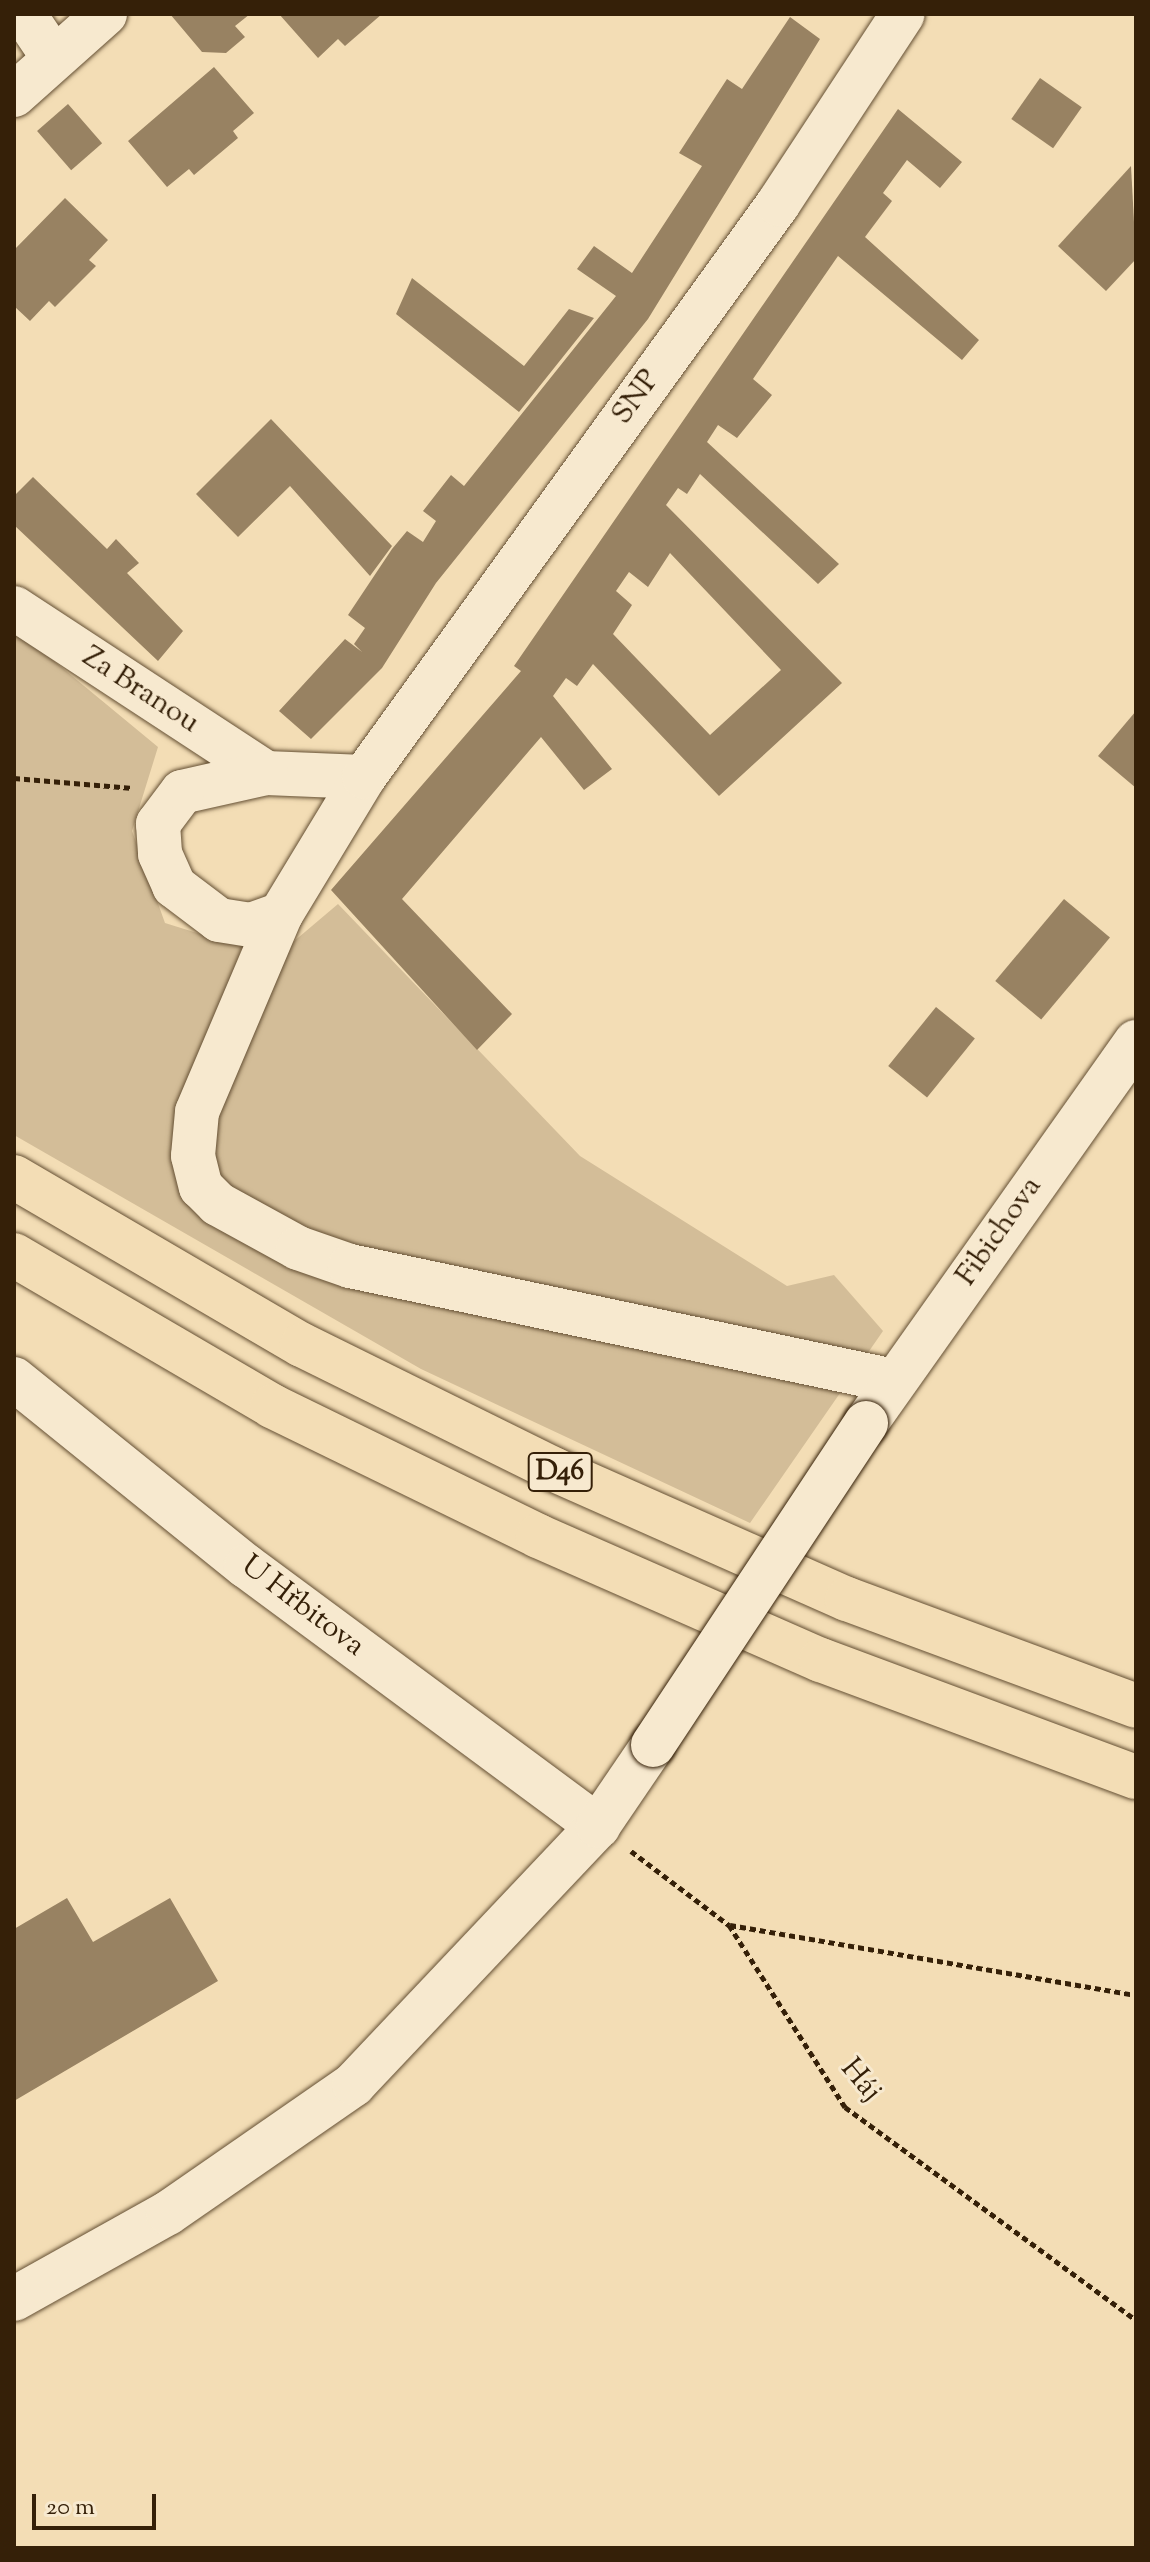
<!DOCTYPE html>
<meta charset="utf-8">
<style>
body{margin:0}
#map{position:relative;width:1150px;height:2562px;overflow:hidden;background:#f3ddb5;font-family:"Sorts Mill Goudy",serif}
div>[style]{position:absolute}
.green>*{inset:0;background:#d3bd98}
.building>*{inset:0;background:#988262;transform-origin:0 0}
.path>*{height:5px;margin-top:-2.5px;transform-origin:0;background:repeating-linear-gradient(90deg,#352008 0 6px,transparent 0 10px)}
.roads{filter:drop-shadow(0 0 2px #644f33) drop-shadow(0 0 2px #644f33)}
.street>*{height:44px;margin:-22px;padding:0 22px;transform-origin:22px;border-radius:22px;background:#f7e9cf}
.secondary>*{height:44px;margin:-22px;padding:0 22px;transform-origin:22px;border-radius:22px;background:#f7e9cf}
.highway>*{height:44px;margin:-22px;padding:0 22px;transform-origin:22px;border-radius:22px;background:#f3ddb5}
.bridges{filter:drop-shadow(0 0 2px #352008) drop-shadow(0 0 2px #352008)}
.secondary-bridge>*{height:44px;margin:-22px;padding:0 22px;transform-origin:22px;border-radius:22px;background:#f7e9cf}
span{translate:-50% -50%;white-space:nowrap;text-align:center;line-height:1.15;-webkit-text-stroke:6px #f7e9cf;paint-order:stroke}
.shield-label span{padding:2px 6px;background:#f7e9cf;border:2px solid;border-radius:6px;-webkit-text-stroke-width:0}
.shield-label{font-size:28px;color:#352008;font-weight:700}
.street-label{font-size:30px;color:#352008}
.frame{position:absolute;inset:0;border:16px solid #352008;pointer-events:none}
.scale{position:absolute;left:32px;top:2494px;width:124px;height:36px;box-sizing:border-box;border:4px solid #352008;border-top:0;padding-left:10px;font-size:24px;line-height:28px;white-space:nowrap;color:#352008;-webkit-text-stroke:6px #f7e9cf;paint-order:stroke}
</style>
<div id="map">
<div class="green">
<i style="clip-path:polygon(14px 628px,158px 747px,132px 831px,165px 923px,242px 947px,184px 1112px,273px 959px,338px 904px,580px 1156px,787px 1286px,834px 1275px,883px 1331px,750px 1523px,421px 1369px,14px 1135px)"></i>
</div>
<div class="building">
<i style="clip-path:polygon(170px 14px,250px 14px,235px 26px,245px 37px,226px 53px,202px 52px)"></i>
<i style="clip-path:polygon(279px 14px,382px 14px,345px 46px,338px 39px,318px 58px)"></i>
<i style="clip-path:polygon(790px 17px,820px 39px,648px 319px,436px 583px,382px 668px,311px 739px,279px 711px,345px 639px,362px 652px,354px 644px,365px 628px,348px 615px,392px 549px,407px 531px,423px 542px,436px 521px,423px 511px,451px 475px,464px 486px,616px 296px,577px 269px,594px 246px,632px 273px,702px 166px,679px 153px,727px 79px,742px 89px)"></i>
<i style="clip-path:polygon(214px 67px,254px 113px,233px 131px,238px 138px,194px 175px,189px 169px,167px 187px,128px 141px)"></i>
<i style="left:1040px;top:78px;width:51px;height:50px;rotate:35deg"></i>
<i style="left:68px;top:104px;width:52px;height:41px;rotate:49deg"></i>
<i style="clip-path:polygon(evenodd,898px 109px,962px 162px,940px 188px,907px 160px,883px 193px,892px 201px,865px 237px,979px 340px,962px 360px,838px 256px,753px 379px,772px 395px,737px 438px,718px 425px,707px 442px,839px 564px,818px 584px,700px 474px,687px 494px,678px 488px,666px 505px,842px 683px,719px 796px,593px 664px,577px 686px,566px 678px,553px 696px,612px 769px,584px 790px,541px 737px,402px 899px,512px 1014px,477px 1050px,331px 890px,521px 671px,514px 666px,898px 109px,670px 553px,781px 670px,710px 735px,613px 634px,632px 605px,616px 591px,629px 572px,648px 587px,670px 553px)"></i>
<i style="clip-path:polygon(1131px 166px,1136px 259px,1106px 291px,1058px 246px)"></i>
<i style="clip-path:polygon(65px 198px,108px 240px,89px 260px,96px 266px,55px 307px,49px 301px,30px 321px,14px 306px,14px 250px)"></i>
<i style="clip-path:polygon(412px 278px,524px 366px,569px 309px,594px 318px,519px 412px,396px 314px)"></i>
<i style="clip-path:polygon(271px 419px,392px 546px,370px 576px,290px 486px,238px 537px,196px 494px)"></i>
<i style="clip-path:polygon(33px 477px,107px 549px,116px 539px,139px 563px,127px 573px,183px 631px,158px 661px,14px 525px,14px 496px)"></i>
<i style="clip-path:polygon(1136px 711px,1136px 788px,1098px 756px)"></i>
<i style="left:1064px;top:899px;width:60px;height:107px;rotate:40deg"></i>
<i style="left:936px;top:1007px;width:50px;height:76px;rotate:39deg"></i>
<i style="clip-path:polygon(67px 1898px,93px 1942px,170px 1898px,218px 1981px,14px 2101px,14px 1929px)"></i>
</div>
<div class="path">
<i style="left:14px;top:778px;width:119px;rotate:4.8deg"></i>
<i style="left:631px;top:1851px;width:123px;rotate:37.1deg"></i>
<i style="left:729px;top:1925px;width:216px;rotate:57.5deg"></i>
<i style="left:845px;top:2107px;width:361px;rotate:36.2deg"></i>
<i style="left:730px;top:1925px;width:412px;rotate:9.8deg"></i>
</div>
<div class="roads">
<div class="street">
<i style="left:24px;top:14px;width:52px;rotate:56deg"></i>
<i style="left:14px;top:95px;width:122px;rotate:-41.7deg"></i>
<i style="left:14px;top:608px;width:301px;rotate:33.2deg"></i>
<i style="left:364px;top:777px;width:98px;rotate:-177.7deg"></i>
<i style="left:266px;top:773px;width:86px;rotate:167.3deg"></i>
<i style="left:182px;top:792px;width:40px;rotate:127deg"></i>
<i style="left:158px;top:824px;width:30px;rotate:86deg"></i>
<i style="left:160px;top:854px;width:35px;rotate:66deg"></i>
<i style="left:174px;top:886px;width:56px;rotate:37.1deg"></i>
<i style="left:219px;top:920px;width:32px;rotate:9deg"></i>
<i style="left:251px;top:925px;width:32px;rotate:-20deg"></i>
<i style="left:281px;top:914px;width:160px;rotate:-58.8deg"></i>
<i style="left:364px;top:777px;width:707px;rotate:-54.15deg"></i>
<i style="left:778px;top:204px;width:227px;rotate:-56.7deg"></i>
<i style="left:281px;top:914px;width:215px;rotate:113deg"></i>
<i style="left:197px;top:1112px;width:44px;rotate:95.2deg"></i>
<i style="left:193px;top:1156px;width:32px;rotate:76deg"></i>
<i style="left:201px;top:1187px;width:24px;rotate:45deg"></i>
<i style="left:218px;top:1204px;width:91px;rotate:28.8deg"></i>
<i style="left:298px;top:1248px;width:55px;rotate:19.1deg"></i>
<i style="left:350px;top:1266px;width:556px;rotate:11.94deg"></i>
<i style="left:14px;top:1379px;width:298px;rotate:38.9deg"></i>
<i style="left:246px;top:1566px;width:438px;rotate:36.5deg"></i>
</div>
<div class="secondary">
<i style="left:866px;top:1423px;width:467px;rotate:-54.7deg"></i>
<i style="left:14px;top:2299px;width:176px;rotate:-29.2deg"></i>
<i style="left:168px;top:2213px;width:226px;rotate:-34.7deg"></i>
<i style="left:354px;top:2084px;width:355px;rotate:-46.6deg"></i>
<i style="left:598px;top:1826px;width:98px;rotate:-55.8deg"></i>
</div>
<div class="highway">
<i style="left:14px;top:1177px;width:333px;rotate:30.3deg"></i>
<i style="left:302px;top:1345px;width:280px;rotate:26.3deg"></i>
<i style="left:553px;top:1469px;width:321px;rotate:23.9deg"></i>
<i style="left:847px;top:1599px;width:308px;rotate:20.3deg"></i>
<i style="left:14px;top:1255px;width:299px;rotate:30.3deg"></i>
<i style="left:272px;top:1406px;width:296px;rotate:26deg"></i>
<i style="left:538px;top:1536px;width:309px;rotate:23.7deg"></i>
<i style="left:821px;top:1660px;width:336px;rotate:20.4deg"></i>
</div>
</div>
<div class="bridges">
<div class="secondary-bridge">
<i style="left:653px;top:1745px;width:386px;rotate:-56.5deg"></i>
</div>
</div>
<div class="shield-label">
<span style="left:560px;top:1472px">D46</span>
</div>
<div class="street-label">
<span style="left:637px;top:398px;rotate:-54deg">SNP</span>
<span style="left:140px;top:691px;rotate:33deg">Za Branou</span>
<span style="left:1000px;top:1232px;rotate:-55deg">Fibichova</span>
<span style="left:302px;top:1607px;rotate:37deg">U Hřbitova</span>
<span style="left:860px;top:2081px;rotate:50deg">Háj</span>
</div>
<div class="frame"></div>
<div class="scale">20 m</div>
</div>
